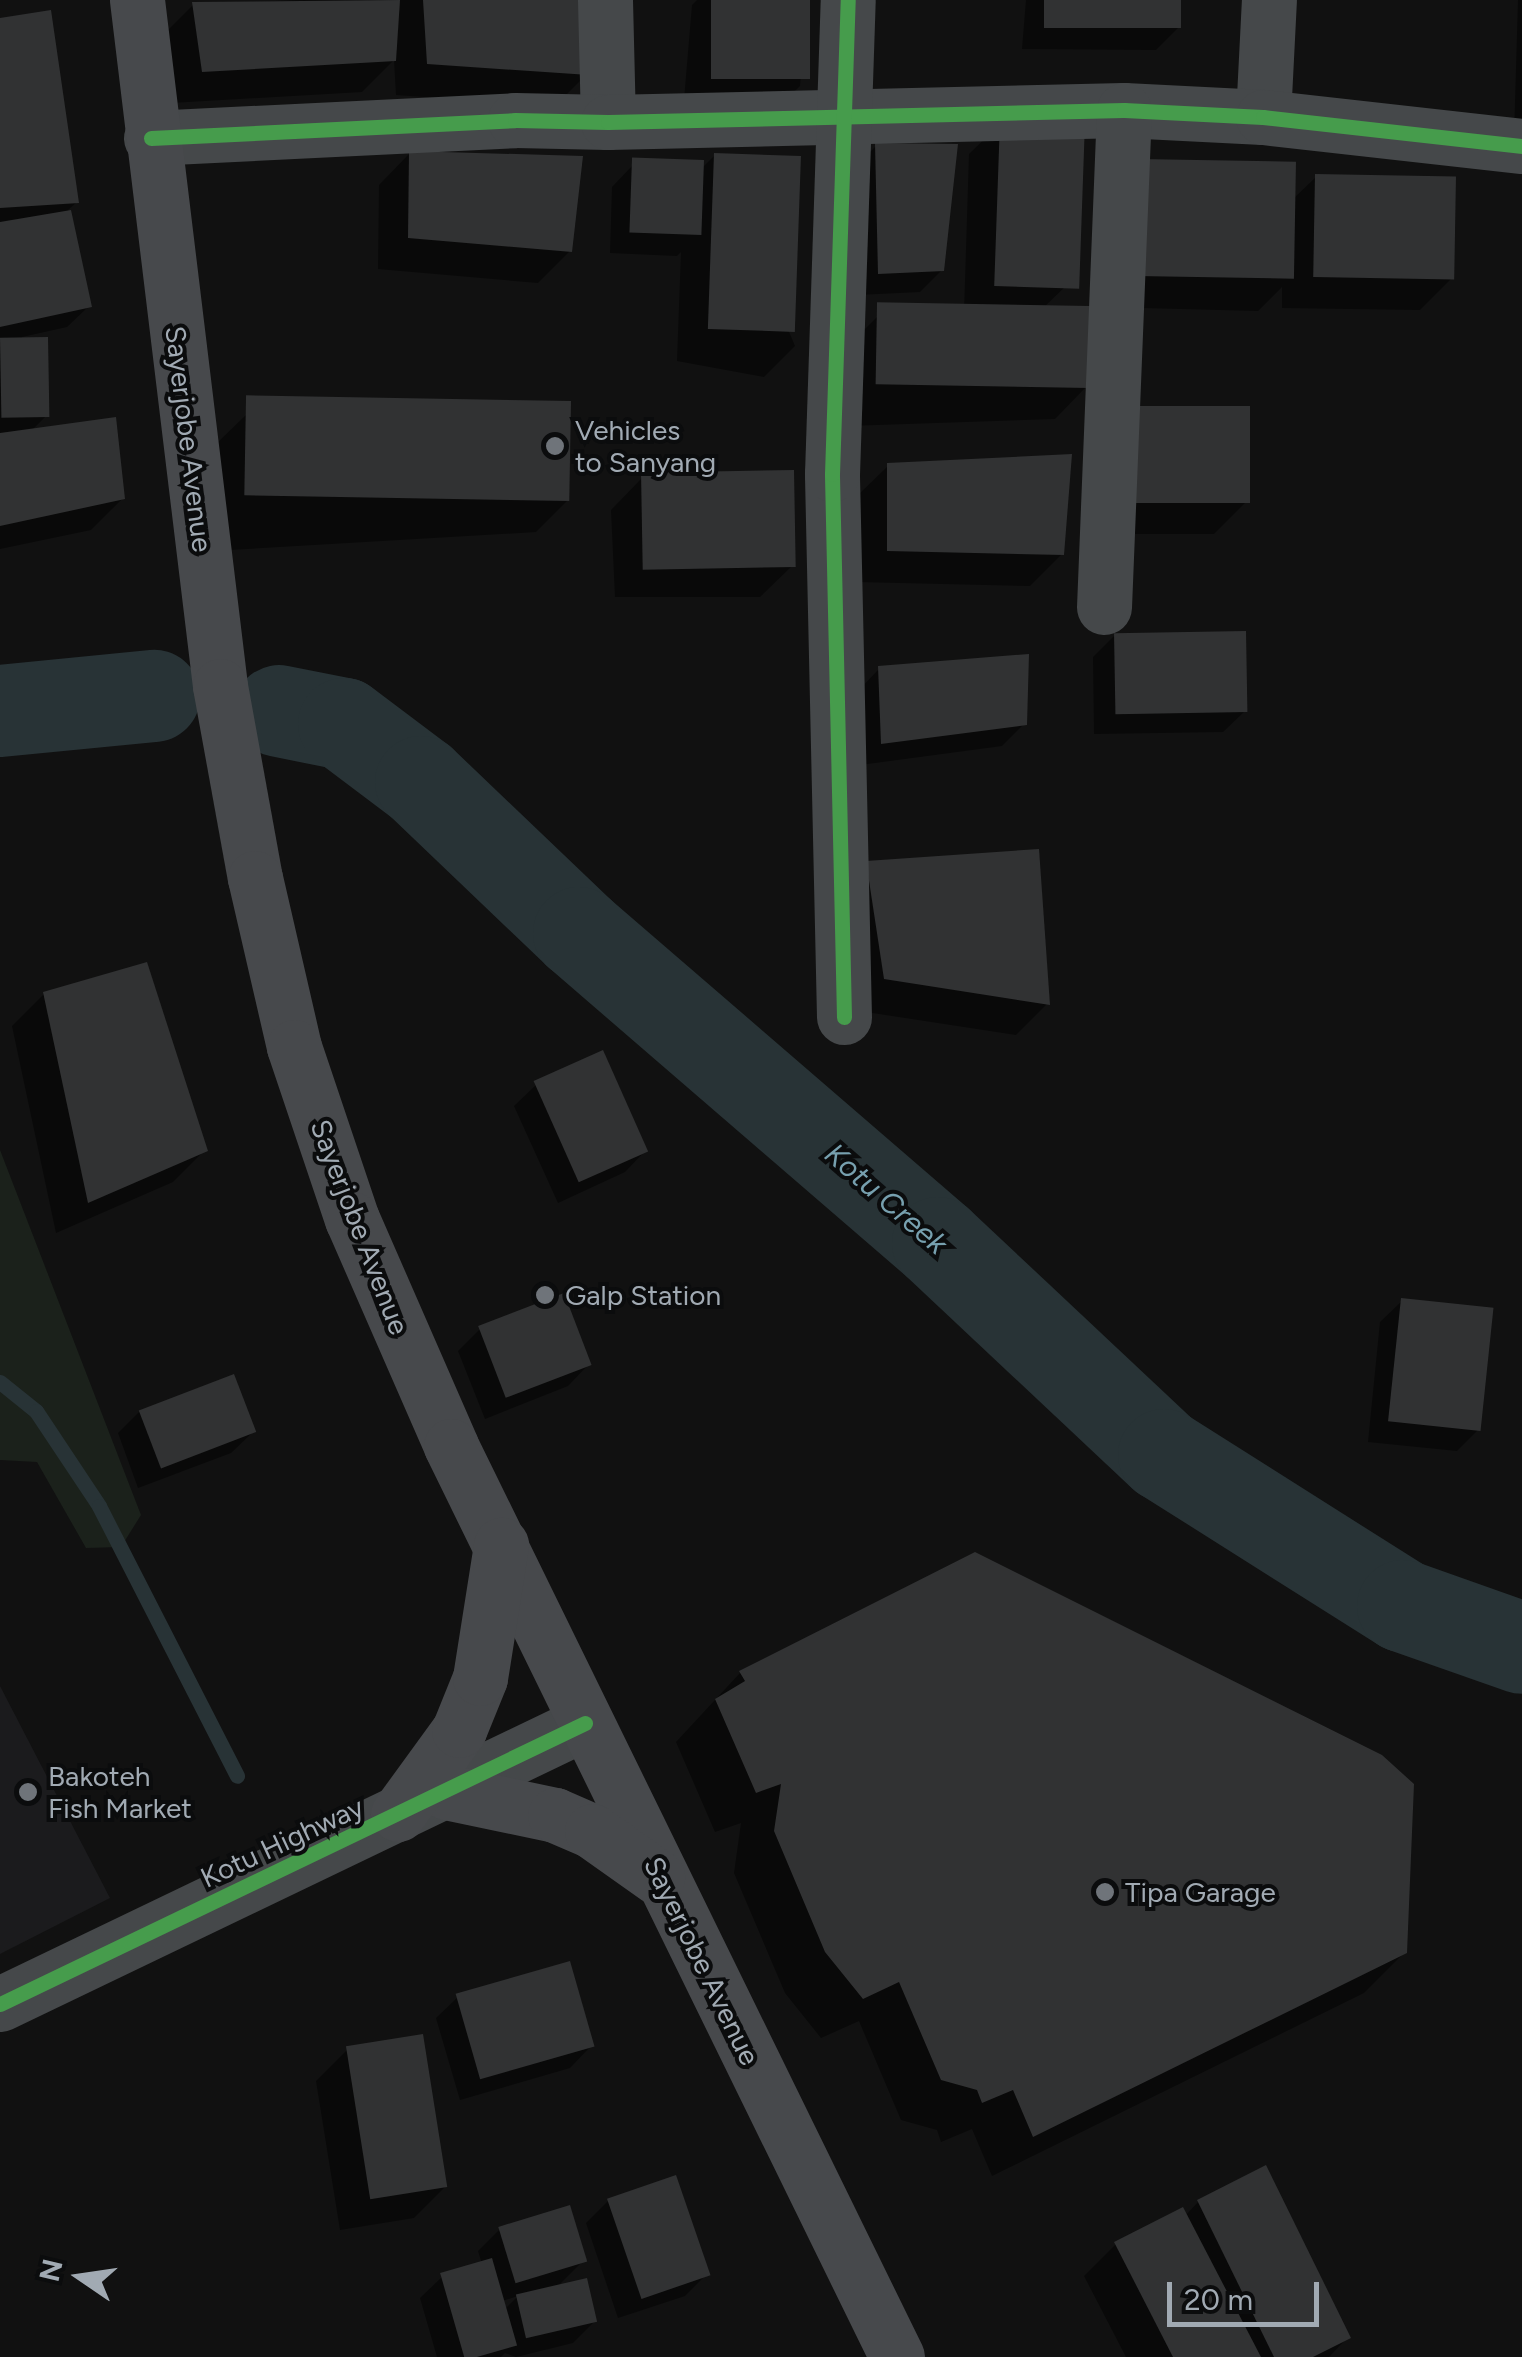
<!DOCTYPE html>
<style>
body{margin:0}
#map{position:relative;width:1522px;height:2357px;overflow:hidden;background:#111;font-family:Figtree,sans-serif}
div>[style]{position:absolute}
.built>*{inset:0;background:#1b1b1d}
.green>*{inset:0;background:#1b211b}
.shadow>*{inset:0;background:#0007}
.stream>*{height:15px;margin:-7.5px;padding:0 7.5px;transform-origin:7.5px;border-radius:7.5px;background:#283336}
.river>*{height:92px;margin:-46px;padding:0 46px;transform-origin:46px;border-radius:46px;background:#283336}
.building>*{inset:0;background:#313233;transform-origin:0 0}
.minor>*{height:55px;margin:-27.5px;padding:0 27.5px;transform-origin:27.5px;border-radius:27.5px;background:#45484a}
.tertiary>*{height:55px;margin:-27.5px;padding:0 27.5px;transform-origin:27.5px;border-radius:27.5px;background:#45484a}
.primary>*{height:55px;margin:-27.5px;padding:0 27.5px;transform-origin:27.5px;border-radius:27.5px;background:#47494c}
.cycleway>*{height:15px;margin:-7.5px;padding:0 7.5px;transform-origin:7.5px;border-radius:7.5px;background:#469c4c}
.dots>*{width:28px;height:28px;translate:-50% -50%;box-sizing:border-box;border:5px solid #0b0c0d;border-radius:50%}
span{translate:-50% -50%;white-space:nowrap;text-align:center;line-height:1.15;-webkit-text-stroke:8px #0b0c0d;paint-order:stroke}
.poi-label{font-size:28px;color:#a1aab3}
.left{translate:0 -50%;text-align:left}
.street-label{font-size:28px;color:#a1aab3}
.water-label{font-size:30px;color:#77a0af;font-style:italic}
.north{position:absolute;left:30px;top:2227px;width:100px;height:100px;-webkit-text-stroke:8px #0b0c0d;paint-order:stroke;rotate:283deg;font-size:28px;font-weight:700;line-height:40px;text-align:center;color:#a1aab3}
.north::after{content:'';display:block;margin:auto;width:35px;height:45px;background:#a1aab3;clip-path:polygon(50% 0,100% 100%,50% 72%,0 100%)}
.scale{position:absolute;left:1167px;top:2282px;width:152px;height:45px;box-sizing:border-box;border:5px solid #a1aab3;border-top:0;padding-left:12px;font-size:30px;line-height:35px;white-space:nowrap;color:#a1aab3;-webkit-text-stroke:8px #0b0c0d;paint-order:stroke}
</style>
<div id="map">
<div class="built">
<i style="clip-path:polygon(0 1686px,110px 1898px,0 1954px)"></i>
</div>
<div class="green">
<i style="clip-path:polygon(0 1150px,141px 1515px,121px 1547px,86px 1548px,37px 1462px,0 1460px)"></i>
</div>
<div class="shadow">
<i style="clip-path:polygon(297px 0,585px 0,587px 74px,555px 106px,396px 95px,394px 60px,362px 92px,171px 103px,162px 36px,193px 5px)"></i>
<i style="clip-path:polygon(697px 0,807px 0,800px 86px,778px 108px,684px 100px,692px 5px)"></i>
<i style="clip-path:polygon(1026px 0,1179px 0,1178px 28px,1156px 50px,1022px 49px)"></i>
<i style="clip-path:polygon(1518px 0,1522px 0,1522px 137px,1514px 137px)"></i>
<i style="clip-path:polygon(0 21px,77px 202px,68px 210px,89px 306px,67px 327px,22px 337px,46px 416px,31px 431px,123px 498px,91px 530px,0 549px)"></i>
<i style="clip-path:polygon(1001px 123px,1070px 282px,1041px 310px,1086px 387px,1055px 419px,847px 426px,846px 348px,878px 316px,964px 313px,969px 154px)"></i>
<i style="clip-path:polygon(876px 146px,942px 270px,920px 292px,857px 295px,855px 167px)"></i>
<i style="clip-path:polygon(410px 153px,570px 251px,538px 283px,378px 269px,379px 185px)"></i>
<i style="clip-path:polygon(715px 155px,795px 346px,764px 377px,677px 361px,681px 252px,677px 256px,610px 253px,612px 187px,633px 165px,701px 169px)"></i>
<i style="clip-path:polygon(1316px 177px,1452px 278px,1420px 310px,1282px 308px,1282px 287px,1258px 311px,1104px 307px,1108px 193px,1292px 200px)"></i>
<i style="clip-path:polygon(248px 413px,568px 500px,536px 532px,230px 550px,216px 444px)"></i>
<i style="clip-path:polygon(1092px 440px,1246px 502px,1214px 534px,1092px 534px)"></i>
<i style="clip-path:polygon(888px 466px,1062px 554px,1030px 586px,857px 582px,856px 497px)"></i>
<i style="clip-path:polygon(642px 478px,792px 566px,760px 597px,615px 597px,611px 510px)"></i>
<i style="clip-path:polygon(1115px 635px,1245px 711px,1223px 732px,1094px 734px,1093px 657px)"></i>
<i style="clip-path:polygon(879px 669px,1024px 724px,1002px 746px,860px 765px,858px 691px)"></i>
<i style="clip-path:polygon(867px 864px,1047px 1004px,1016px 1035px,853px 1010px)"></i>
<i style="clip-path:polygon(44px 994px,205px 1150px,173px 1182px,56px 1233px,12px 1026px)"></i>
<i style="clip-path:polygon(536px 1085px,646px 1150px,625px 1172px,558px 1203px,514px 1106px)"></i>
<i style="clip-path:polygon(1402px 1301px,1479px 1429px,1457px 1451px,1368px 1442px,1380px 1322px)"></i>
<i style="clip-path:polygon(480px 1329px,589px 1364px,568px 1386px,485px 1419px,458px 1351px)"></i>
<i style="clip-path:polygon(139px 1412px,253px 1432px,231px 1453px,138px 1488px,118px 1433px)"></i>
<i style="clip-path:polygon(740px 1673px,1405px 1952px,1364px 1993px,992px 2176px,972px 2129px,941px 2142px,937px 2130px,901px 2120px,859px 2021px,821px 2038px,785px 1993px,734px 1873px,741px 1823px,715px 1832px,676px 1742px)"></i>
<i style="clip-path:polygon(458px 1997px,591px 2046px,570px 2068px,460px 2100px,436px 2018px)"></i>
<i style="clip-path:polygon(348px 2049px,446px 2186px,414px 2218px,340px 2230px,316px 2081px)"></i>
<i style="clip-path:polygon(608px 2201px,707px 2274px,685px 2296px,618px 2318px,586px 2223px)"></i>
<i style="clip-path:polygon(1198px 2202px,1348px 2337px,1329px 2357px,1126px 2357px,1084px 2276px,1116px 2244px,1185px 2216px)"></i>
<i style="clip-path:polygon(evenodd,499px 2230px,584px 2260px,557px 2287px,595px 2321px,573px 2343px,516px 2357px,505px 2353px,501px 2357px,437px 2357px,420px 2298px,442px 2277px,482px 2264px,478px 2251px,499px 2230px,518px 2296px,504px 2310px,502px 2301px,518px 2296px)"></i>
</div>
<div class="stream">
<i style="left:0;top:1382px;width:46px;rotate:38.9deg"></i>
<i style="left:36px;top:1411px;width:114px;rotate:56.4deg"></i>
<i style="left:99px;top:1506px;width:303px;rotate:62.9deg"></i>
</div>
<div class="river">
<i style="left:0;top:711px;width:155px;rotate:-5.6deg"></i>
<i style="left:279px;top:711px;width:66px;rotate:11.3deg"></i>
<i style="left:344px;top:724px;width:96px;rotate:37deg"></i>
<i style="left:421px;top:782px;width:219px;rotate:43.7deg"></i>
<i style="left:579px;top:933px;width:474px;rotate:40.8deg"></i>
<i style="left:938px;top:1243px;width:310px;rotate:43.2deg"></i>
<i style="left:1164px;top:1455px;width:283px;rotate:32.3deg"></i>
<i style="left:1403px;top:1606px;width:126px;rotate:19.4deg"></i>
</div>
<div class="building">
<i style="clip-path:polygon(400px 0,396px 61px,202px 72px,192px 2px)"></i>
<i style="clip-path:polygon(423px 0,587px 0,589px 75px,427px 64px)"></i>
<i style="left:711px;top:0;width:99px;height:79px"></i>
<i style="left:1044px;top:0;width:137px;height:28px"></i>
<i style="clip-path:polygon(51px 10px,79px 203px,0 208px,0 18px)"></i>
<i style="left:1000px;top:120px;width:85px;height:166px;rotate:2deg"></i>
<i style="clip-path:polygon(875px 143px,958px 144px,944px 271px,878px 274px)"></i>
<i style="clip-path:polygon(409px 151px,583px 156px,572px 252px,408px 238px)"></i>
<i style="left:714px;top:153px;width:87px;height:176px;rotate:2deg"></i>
<i style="left:1138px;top:159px;width:158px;height:117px;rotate:1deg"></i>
<i style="left:704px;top:160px;width:75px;height:72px;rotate:92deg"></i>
<i style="left:1315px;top:174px;width:141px;height:103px;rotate:1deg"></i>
<i style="clip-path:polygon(71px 210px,92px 307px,0 327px,0 222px)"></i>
<i style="left:1090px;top:306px;width:82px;height:213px;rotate:91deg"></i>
<i style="left:48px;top:337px;width:80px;height:48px;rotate:89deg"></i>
<i style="left:571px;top:401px;width:100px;height:325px;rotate:91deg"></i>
<i style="left:1123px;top:406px;width:127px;height:97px"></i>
<i style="clip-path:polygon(116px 417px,125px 499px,0 526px,0 433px)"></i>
<i style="clip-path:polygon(1072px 454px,1064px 555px,887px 551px,887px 463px)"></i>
<i style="left:794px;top:470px;width:97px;height:153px;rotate:89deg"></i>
<i style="left:1246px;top:631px;width:81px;height:132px;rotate:89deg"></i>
<i style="clip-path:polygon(1029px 654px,1027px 725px,881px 744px,878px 666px)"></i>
<i style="clip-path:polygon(1039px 849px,1050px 1005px,884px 979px,866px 861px)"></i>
<i style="clip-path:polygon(147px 962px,208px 1151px,88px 1203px,43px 992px)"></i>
<i style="left:603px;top:1050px;width:111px;height:76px;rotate:66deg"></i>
<i style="left:564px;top:1293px;width:77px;height:92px;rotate:69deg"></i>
<i style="left:1401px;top:1298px;width:93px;height:124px;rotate:6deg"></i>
<i style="left:234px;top:1374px;width:62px;height:102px;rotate:69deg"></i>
<i style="clip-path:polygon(975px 1552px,1382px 1755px,1414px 1784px,1407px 1953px,1033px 2137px,1013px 2090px,982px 2103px,977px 2090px,941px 2080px,899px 1982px,863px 1999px,825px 1952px,774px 1831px,781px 1784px,756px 1793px,715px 1699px,745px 1681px,739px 1671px)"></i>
<i style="left:570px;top:1961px;width:89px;height:119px;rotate:74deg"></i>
<i style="left:423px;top:2034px;width:155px;height:78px;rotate:81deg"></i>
<i style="clip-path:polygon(1266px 2165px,1351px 2338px,1313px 2357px,1274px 2357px,1197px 2200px)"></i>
<i style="left:676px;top:2175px;width:106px;height:73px;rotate:71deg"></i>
<i style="left:570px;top:2205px;width:59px;height:75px;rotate:73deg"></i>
<i style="clip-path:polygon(1183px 2207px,1261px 2357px,1173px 2357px,1114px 2242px)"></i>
<i style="left:492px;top:2258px;width:91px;height:54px;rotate:74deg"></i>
<i style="left:587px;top:2278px;width:45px;height:73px;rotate:77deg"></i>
</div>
<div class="minor">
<i style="left:605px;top:0;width:122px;rotate:88.6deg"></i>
<i style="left:1263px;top:117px;width:117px;rotate:-87.1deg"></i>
<i style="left:151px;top:138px;width:364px;rotate:-2.8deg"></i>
<i style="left:515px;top:120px;width:93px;rotate:1.2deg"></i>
<i style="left:608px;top:122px;width:516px;rotate:-1.33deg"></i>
<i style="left:1124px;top:110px;width:139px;rotate:2.9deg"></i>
<i style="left:1263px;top:117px;width:261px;rotate:6.4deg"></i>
<i style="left:1104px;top:607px;width:497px;rotate:-87.7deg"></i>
<i style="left:844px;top:1017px;width:543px;rotate:-91.27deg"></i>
<i style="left:832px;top:474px;width:474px;rotate:-88.1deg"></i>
</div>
<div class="tertiary">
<i style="left:0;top:2004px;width:649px;rotate:-25.66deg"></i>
</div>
<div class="primary">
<i style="left:137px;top:0;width:691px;rotate:83.1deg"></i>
<i style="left:220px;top:686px;width:195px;rotate:79.7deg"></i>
<i style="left:255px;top:878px;width:173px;rotate:77deg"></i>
<i style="left:294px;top:1047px;width:182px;rotate:71.4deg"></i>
<i style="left:352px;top:1219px;width:248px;rotate:66.4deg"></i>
<i style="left:451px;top:1446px;width:1014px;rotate:63.91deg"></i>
<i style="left:446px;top:1792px;width:111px;rotate:11.9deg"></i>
<i style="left:555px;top:1815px;width:40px;rotate:23.4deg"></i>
<i style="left:592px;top:1831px;width:80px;rotate:35.3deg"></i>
<i style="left:398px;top:1814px;width:104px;rotate:-54deg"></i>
<i style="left:459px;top:1730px;width:56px;rotate:-68deg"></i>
<i style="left:480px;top:1678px;width:135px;rotate:-81deg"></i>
</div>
<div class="cycleway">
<i style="left:151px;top:138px;width:364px;rotate:-2.8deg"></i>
<i style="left:515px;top:120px;width:93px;rotate:1.2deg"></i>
<i style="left:608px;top:122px;width:516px;rotate:-1.33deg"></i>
<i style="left:1124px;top:110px;width:139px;rotate:2.9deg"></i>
<i style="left:1263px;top:117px;width:261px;rotate:6.4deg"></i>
<i style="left:844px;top:1017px;width:543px;rotate:-91.27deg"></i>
<i style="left:832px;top:474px;width:474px;rotate:-88.1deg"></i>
<i style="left:0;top:2004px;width:649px;rotate:-25.66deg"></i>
</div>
<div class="dots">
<i style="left:555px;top:446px;background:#6f747a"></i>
<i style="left:545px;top:1295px;background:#6f747a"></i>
<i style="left:28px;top:1792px;background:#6f747a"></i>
<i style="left:1105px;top:1892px;background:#6f747a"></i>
</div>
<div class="poi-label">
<span class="left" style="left:575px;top:446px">Vehicles<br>to Sanyang</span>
<span class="left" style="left:565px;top:1295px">Galp Station</span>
<span class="left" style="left:48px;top:1792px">Bakoteh<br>Fish Market</span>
<span class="left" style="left:1125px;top:1892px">Tipa Garage</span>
</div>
<div class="street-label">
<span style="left:189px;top:439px;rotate:83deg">Sayerjobe Avenue</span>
<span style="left:360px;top:1227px;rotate:69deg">Sayerjobe Avenue</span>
<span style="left:282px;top:1842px;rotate:-25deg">Kotu Highway</span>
<span style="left:702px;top:1961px;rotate:64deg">Sayerjobe Avenue</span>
</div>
<div class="water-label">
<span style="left:886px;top:1199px;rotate:41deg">Kotu Creek</span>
</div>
<div class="north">N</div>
<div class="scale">20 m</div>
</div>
